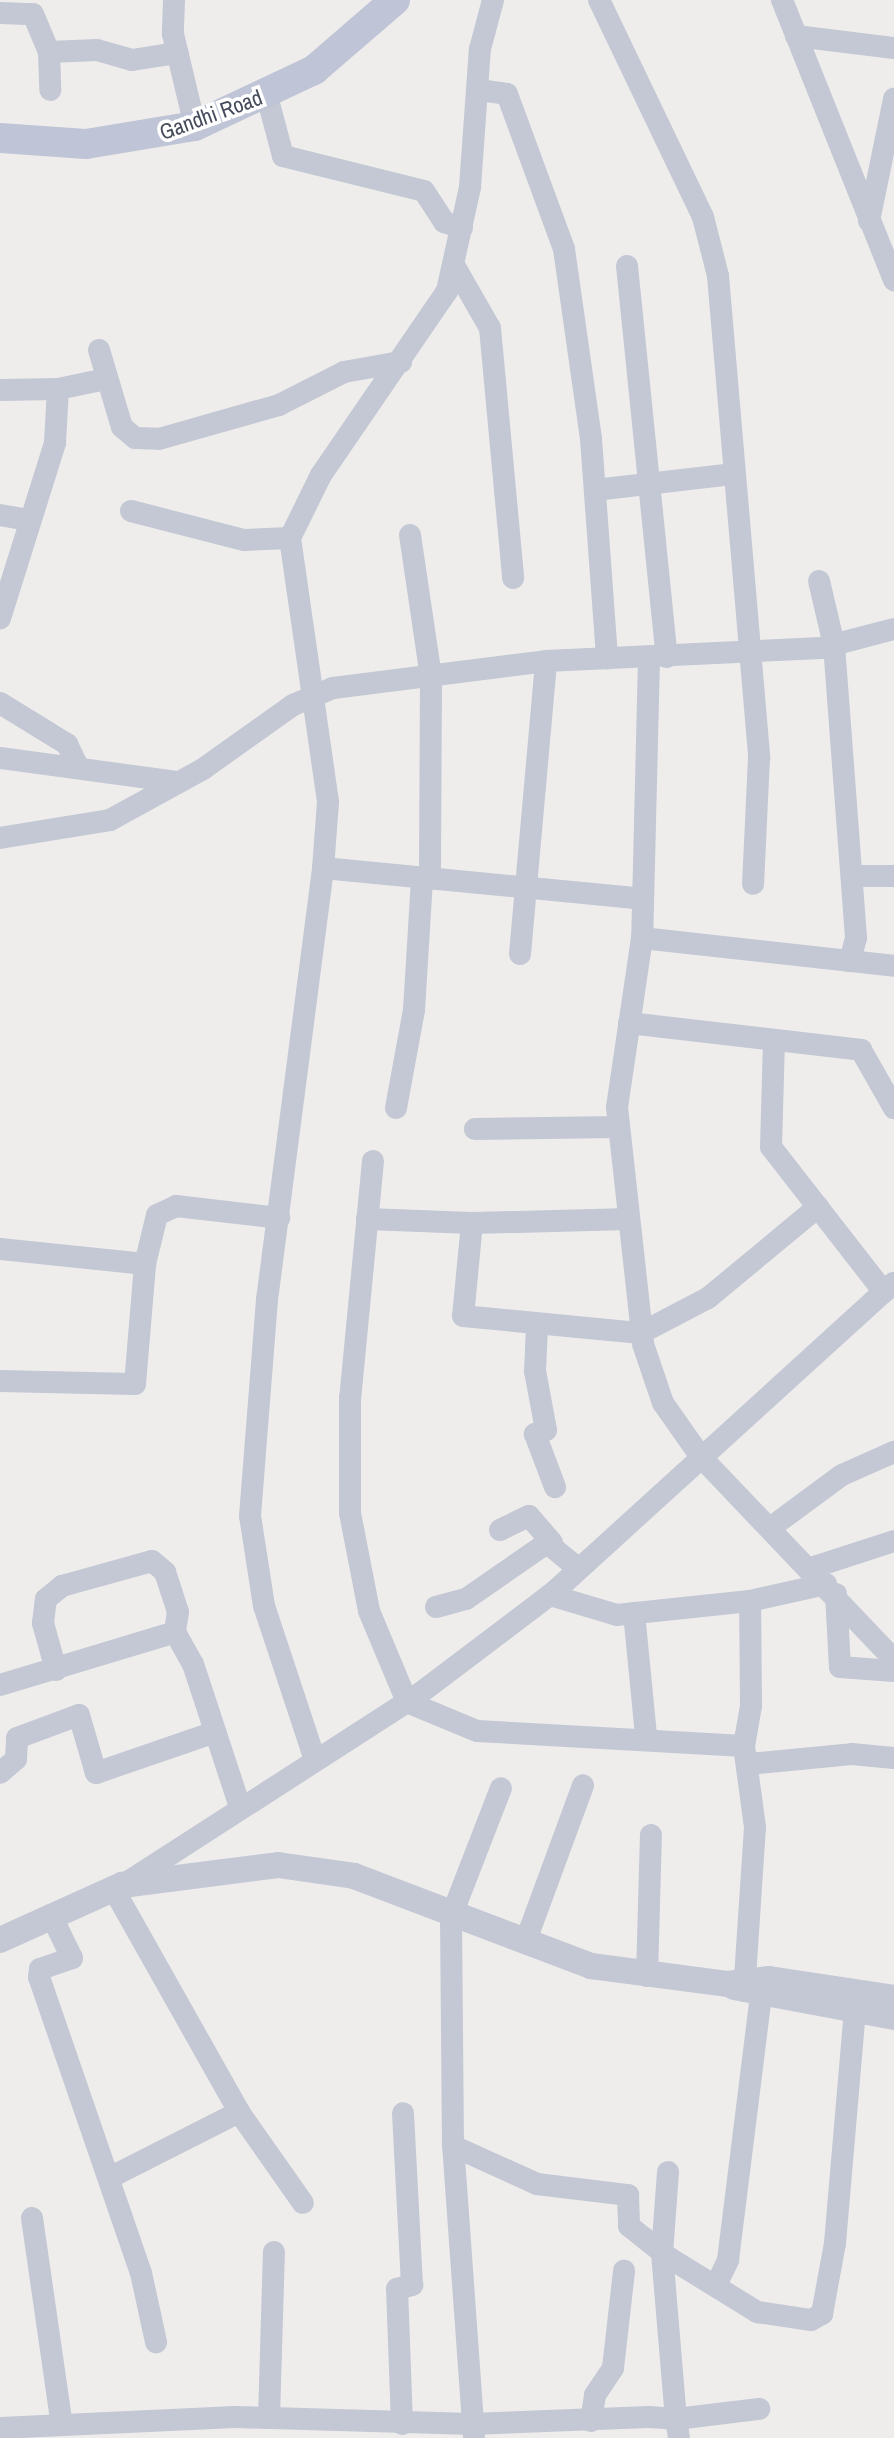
<!DOCTYPE html>
<style>
body{margin:0}
#map{position:relative;width:894px;height:2438px;overflow:hidden;background:#efedec;font-family:"Archivo Narrow",sans-serif}
div>[style]{position:absolute}
.minor>*{height:22px;margin:-11px;padding:0 11px;transform-origin:11px;border-radius:11px;background:#c3c8d4}
.tertiary>*{height:26px;margin:-13px;padding:0 13px;transform-origin:13px;border-radius:13px;background:#c3c8d4}
.secondary>*{height:30px;margin:-15px;padding:0 15px;transform-origin:15px;border-radius:15px;background:#bfc4d6}
span{translate:-50% -50%;white-space:nowrap;text-align:center;line-height:1.15;-webkit-text-stroke:7px #fff;paint-order:stroke}
.street-label{font-size:22px;color:#454b5a}
</style>
<div id="map">
<div class="minor">
<i style="left:174px;top:0;width:34px;rotate:92deg"></i>
<i style="left:173px;top:34px;width:95px;rotate:76.6deg"></i>
<i style="left:599px;top:0;width:241px;rotate:64.4deg"></i>
<i style="left:703px;top:217px;width:61px;rotate:75.7deg"></i>
<i style="left:718px;top:276px;width:484px;rotate:85.1deg"></i>
<i style="left:759px;top:758px;width:126px;rotate:92.7deg"></i>
<i style="left:782px;top:0;width:302px;rotate:68.2deg"></i>
<i style="left:0;top:13px;width:33px;rotate:2deg"></i>
<i style="left:33px;top:14px;width:41px;rotate:67.2deg"></i>
<i style="left:49px;top:52px;width:48px;rotate:-2.4deg"></i>
<i style="left:97px;top:50px;width:36px;rotate:16deg"></i>
<i style="left:132px;top:60px;width:46px;rotate:-8.8deg"></i>
<i style="left:796px;top:36px;width:99px;rotate:7deg"></i>
<i style="left:49px;top:52px;width:38px;rotate:88deg"></i>
<i style="left:479px;top:90px;width:28px;rotate:8deg"></i>
<i style="left:507px;top:94px;width:165px;rotate:69.8deg"></i>
<i style="left:564px;top:249px;width:192px;rotate:81.9deg"></i>
<i style="left:591px;top:439px;width:220px;rotate:85.8deg"></i>
<i style="left:267px;top:96px;width:62px;rotate:75.1deg"></i>
<i style="left:283px;top:156px;width:145px;rotate:13.9deg"></i>
<i style="left:424px;top:191px;width:37px;rotate:57deg"></i>
<i style="left:444px;top:222px;width:19px;rotate:18deg"></i>
<i style="left:869px;top:221px;width:125px;rotate:-78.4deg"></i>
<i style="left:627px;top:266px;width:393px;rotate:84.2deg"></i>
<i style="left:455px;top:267px;width:70px;rotate:60.2deg"></i>
<i style="left:490px;top:328px;width:251px;rotate:84.7deg"></i>
<i style="left:99px;top:350px;width:80px;rotate:73.4deg"></i>
<i style="left:122px;top:427px;width:17px;rotate:40deg"></i>
<i style="left:135px;top:438px;width:24px;rotate:2deg"></i>
<i style="left:159px;top:439px;width:125px;rotate:-15.8deg"></i>
<i style="left:279px;top:405px;width:73px;rotate:-26.9deg"></i>
<i style="left:344px;top:372px;width:58px;rotate:-10deg"></i>
<i style="left:58px;top:389px;width:49px;rotate:-11.8deg"></i>
<i style="left:0;top:390px;width:58px;rotate:-1deg"></i>
<i style="left:58px;top:389px;width:54px;rotate:93.2deg"></i>
<i style="left:55px;top:443px;width:184px;rotate:107.4deg"></i>
<i style="left:595px;top:490px;width:140px;rotate:-6.6deg"></i>
<i style="left:131px;top:511px;width:117px;rotate:14.4deg"></i>
<i style="left:244px;top:540px;width:46px;rotate:-2.5deg"></i>
<i style="left:290px;top:538px;width:70px;rotate:-63.8deg"></i>
<i style="left:321px;top:475px;width:223px;rotate:-55.6deg"></i>
<i style="left:447px;top:291px;width:107px;rotate:-77.5deg"></i>
<i style="left:470px;top:187px;width:138px;rotate:-85.9deg"></i>
<i style="left:480px;top:49px;width:51px;rotate:-75.1deg"></i>
<i style="left:0;top:515px;width:27px;rotate:10deg"></i>
<i style="left:410px;top:535px;width:144px;rotate:81.6deg"></i>
<i style="left:431px;top:677px;width:202px;rotate:90.3deg"></i>
<i style="left:290px;top:538px;width:267px;rotate:81.8deg"></i>
<i style="left:328px;top:802px;width:66px;rotate:94.3deg"></i>
<i style="left:323px;top:868px;width:321px;rotate:5.5deg"></i>
<i style="left:819px;top:581px;width:66px;rotate:76.8deg"></i>
<i style="left:834px;top:645px;width:294px;rotate:85.7deg"></i>
<i style="left:856px;top:938px;width:24px;rotate:105deg"></i>
<i style="left:649px;top:659px;width:279px;rotate:91.4deg"></i>
<i style="left:642px;top:938px;width:171px;rotate:98.4deg"></i>
<i style="left:617px;top:1107px;width:238px;rotate:83.7deg"></i>
<i style="left:643px;top:1344px;width:62px;rotate:71.3deg"></i>
<i style="left:663px;top:1403px;width:66px;rotate:54.9deg"></i>
<i style="left:701px;top:1457px;width:280px;rotate:46.4deg"></i>
<i style="left:0;top:703px;width:79px;rotate:31.5deg"></i>
<i style="left:67px;top:744px;width:25px;rotate:64deg"></i>
<i style="left:0;top:758px;width:180px;rotate:7.7deg"></i>
<i style="left:0;top:838px;width:111px;rotate:-9.3deg"></i>
<i style="left:110px;top:820px;width:106px;rotate:-28.7deg"></i>
<i style="left:203px;top:769px;width:110px;rotate:-35.4deg"></i>
<i style="left:293px;top:705px;width:43px;rotate:-23deg"></i>
<i style="left:333px;top:688px;width:215px;rotate:-7.2deg"></i>
<i style="left:546px;top:661px;width:275px;rotate:-2.7deg"></i>
<i style="left:821px;top:648px;width:75px;rotate:-14.6deg"></i>
<i style="left:863px;top:876px;width:31px"></i>
<i style="left:642px;top:938px;width:254px;rotate:6.3deg"></i>
<i style="left:520px;top:954px;width:294px;rotate:-84.9deg"></i>
<i style="left:629px;top:1023px;width:234px;rotate:6.6deg"></i>
<i style="left:861px;top:1050px;width:67px;rotate:60.4deg"></i>
<i style="left:774px;top:1040px;width:107px;rotate:91.6deg"></i>
<i style="left:771px;top:1147px;width:184px;rotate:52.1deg"></i>
<i style="left:396px;top:1108px;width:100px;rotate:-79.6deg"></i>
<i style="left:414px;top:1010px;width:132px;rotate:-86.5deg"></i>
<i style="left:475px;top:1129px;width:144px;rotate:-0.8deg"></i>
<i style="left:373px;top:1161px;width:238px;rotate:95.5deg"></i>
<i style="left:350px;top:1398px;width:115px;rotate:90deg"></i>
<i style="left:350px;top:1513px;width:100px;rotate:79deg"></i>
<i style="left:369px;top:1611px;width:99px;rotate:67.3deg"></i>
<i style="left:407px;top:1702px;width:76px;rotate:22.5deg"></i>
<i style="left:477px;top:1731px;width:267px;rotate:3.2deg"></i>
<i style="left:744px;top:1746px;width:41px;rotate:-80.1deg"></i>
<i style="left:751px;top:1706px;width:105px;rotate:-90.5deg"></i>
<i style="left:750px;top:1601px;width:134px;rotate:174deg"></i>
<i style="left:617px;top:1615px;width:70px;rotate:-163.4deg"></i>
<i style="left:367px;top:1219px;width:105px;rotate:2.2deg"></i>
<i style="left:629px;top:1219px;width:157px;rotate:178.5deg"></i>
<i style="left:472px;top:1223px;width:93px;rotate:95.5deg"></i>
<i style="left:463px;top:1316px;width:179px;rotate:5.5deg"></i>
<i style="left:641px;top:1333px;width:76px;rotate:-27.6deg"></i>
<i style="left:708px;top:1298px;width:143px;rotate:-39.6deg"></i>
<i style="left:0;top:1249px;width:146px;rotate:5.9deg"></i>
<i style="left:537px;top:1326px;width:45px;rotate:92.5deg"></i>
<i style="left:535px;top:1371px;width:60px;rotate:79.4deg"></i>
<i style="left:546px;top:1430px;width:12px;rotate:160deg"></i>
<i style="left:535px;top:1434px;width:57px;rotate:69.3deg"></i>
<i style="left:0;top:1381px;width:135px;rotate:1.3deg"></i>
<i style="left:135px;top:1384px;width:120px;rotate:-85.2deg"></i>
<i style="left:145px;top:1264px;width:50px;rotate:-76.2deg"></i>
<i style="left:157px;top:1215px;width:21px;rotate:-25deg"></i>
<i style="left:176px;top:1206px;width:104px;rotate:6.6deg"></i>
<i style="left:770px;top:1528px;width:89px;rotate:-36.4deg"></i>
<i style="left:842px;top:1475px;width:57px;rotate:-23.9deg"></i>
<i style="left:500px;top:1530px;width:32px;rotate:-26deg"></i>
<i style="left:529px;top:1516px;width:35px;rotate:49deg"></i>
<i style="left:811px;top:1568px;width:87px;rotate:-18deg"></i>
<i style="left:836px;top:1594px;width:73px;rotate:86.9deg"></i>
<i style="left:840px;top:1667px;width:54px;rotate:4.2deg"></i>
<i style="left:750px;top:1601px;width:78px;rotate:-12.6deg"></i>
<i style="left:436px;top:1607px;width:31px;rotate:-15deg"></i>
<i style="left:466px;top:1599px;width:98px;rotate:-34.7deg"></i>
<i style="left:547px;top:1543px;width:41px;rotate:39.1deg"></i>
<i style="left:634px;top:1613px;width:124px;rotate:84.4deg"></i>
<i style="left:56px;top:1670px;width:49px;rotate:-105.5deg"></i>
<i style="left:43px;top:1623px;width:24px;rotate:-83deg"></i>
<i style="left:46px;top:1599px;width:21px;rotate:-39deg"></i>
<i style="left:62px;top:1586px;width:93px;rotate:-15.5deg"></i>
<i style="left:152px;top:1561px;width:17px;rotate:40deg"></i>
<i style="left:165px;top:1572px;width:42px;rotate:72deg"></i>
<i style="left:178px;top:1612px;width:20px;rotate:99deg"></i>
<i style="left:0;top:1685px;width:183px;rotate:-16.8deg"></i>
<i style="left:175px;top:1632px;width:37px;rotate:61deg"></i>
<i style="left:193px;top:1664px;width:151px;rotate:71.8deg"></i>
<i style="left:744px;top:1746px;width:82px;rotate:82.3deg"></i>
<i style="left:755px;top:1827px;width:164px;rotate:93.8deg"></i>
<i style="left:315px;top:1760px;width:162px;rotate:-108.3deg"></i>
<i style="left:264px;top:1606px;width:91px;rotate:-98.8deg"></i>
<i style="left:250px;top:1516px;width:217px;rotate:-85.5deg"></i>
<i style="left:267px;top:1300px;width:436px;rotate:-82.6deg"></i>
<i style="left:749px;top:1764px;width:103px;rotate:-5.5deg"></i>
<i style="left:852px;top:1754px;width:42px;rotate:5.4deg"></i>
<i style="left:0;top:1773px;width:21px;rotate:-41deg"></i>
<i style="left:16px;top:1759px;width:21px;rotate:-87deg"></i>
<i style="left:17px;top:1738px;width:66px;rotate:-20.4deg"></i>
<i style="left:79px;top:1715px;width:60px;rotate:73.7deg"></i>
<i style="left:96px;top:1773px;width:126px;rotate:-19deg"></i>
<i style="left:123px;top:1885px;width:352px;rotate:-32.8deg"></i>
<i style="left:419px;top:1694px;width:171px;rotate:-37.1deg"></i>
<i style="left:555px;top:1591px;width:458px;rotate:-42.3deg"></i>
<i style="left:113px;top:1888px;width:257px;rotate:60.6deg"></i>
<i style="left:239px;top:2112px;width:111px;rotate:54.9deg"></i>
<i style="left:51px;top:1915px;width:48px;rotate:64deg"></i>
<i style="left:72px;top:1958px;width:34px;rotate:161deg"></i>
<i style="left:40px;top:1969px;width:8px;rotate:97deg"></i>
<i style="left:39px;top:1977px;width:313px;rotate:71deg"></i>
<i style="left:141px;top:2273px;width:71px;rotate:77.7deg"></i>
<i style="left:525px;top:1943px;width:168px;rotate:-69.8deg"></i>
<i style="left:647px;top:1976px;width:141px;rotate:-88.4deg"></i>
<i style="left:453px;top:2146px;width:92px;rotate:24.3deg"></i>
<i style="left:537px;top:2184px;width:92px;rotate:6.9deg"></i>
<i style="left:628px;top:2195px;width:31px;rotate:88deg"></i>
<i style="left:629px;top:2226px;width:50px;rotate:38.5deg"></i>
<i style="left:668px;top:2257px;width:105px;rotate:31.7deg"></i>
<i style="left:757px;top:2312px;width:55px;rotate:8.4deg"></i>
<i style="left:811px;top:2320px;width:13px;rotate:-29deg"></i>
<i style="left:822px;top:2314px;width:72px;rotate:-79.6deg"></i>
<i style="left:835px;top:2243px;width:233px;rotate:-85.1deg"></i>
<i style="left:668px;top:2172px;width:81px;rotate:94.2deg"></i>
<i style="left:662px;top:2253px;width:167px;rotate:85.2deg"></i>
<i style="left:676px;top:2419px;width:84px;rotate:-6.9deg"></i>
<i style="left:109px;top:2178px;width:146px;rotate:-26.9deg"></i>
<i style="left:32px;top:2218px;width:209px;rotate:81.8deg"></i>
<i style="left:716px;top:2285px;width:28px;rotate:-64deg"></i>
<i style="left:728px;top:2260px;width:282px;rotate:-82.9deg"></i>
<i style="left:269px;top:2418px;width:166px;rotate:-88.3deg"></i>
<i style="left:591px;top:2421px;width:26px;rotate:-81deg"></i>
<i style="left:595px;top:2395px;width:32px;rotate:-56deg"></i>
<i style="left:613px;top:2368px;width:98px;rotate:-83.5deg"></i>
<i style="left:402px;top:2424px;width:135px;rotate:-92.1deg"></i>
<i style="left:397px;top:2289px;width:16px;rotate:-15deg"></i>
<i style="left:412px;top:2285px;width:172px;rotate:-93deg"></i>
<i style="left:0;top:2428px;width:235px;rotate:-2.7deg"></i>
<i style="left:235px;top:2417px;width:237px;rotate:1.7deg"></i>
<i style="left:472px;top:2424px;width:177px;rotate:-2.3deg"></i>
<i style="left:649px;top:2417px;width:27px;rotate:4deg"></i>
<i style="left:676px;top:2419px;width:19px;rotate:81deg"></i>
<i style="left:474px;top:2437px;width:292px;rotate:-94.1deg"></i>
<i style="left:453px;top:2146px;width:229px;rotate:-90.5deg"></i>
<i style="left:451px;top:1917px;width:138px;rotate:-68.8deg"></i>
</div>
<div class="tertiary">
<i style="left:0;top:1940px;width:134px;rotate:-24.3deg"></i>
<i style="left:122px;top:1885px;width:157px;rotate:-7.3deg"></i>
<i style="left:278px;top:1865px;width:77px;rotate:8.2deg"></i>
<i style="left:354px;top:1876px;width:254px;rotate:20.8deg"></i>
<i style="left:591px;top:1966px;width:137px;rotate:7.5deg"></i>
<i style="left:727px;top:1984px;width:42px;rotate:-6.8deg"></i>
<i style="left:769px;top:1979px;width:126px;rotate:8.6deg"></i>
<i style="left:734px;top:1987px;width:163px;rotate:10.6deg"></i>
</div>
<div class="secondary">
<i style="left:0;top:138px;width:86px;rotate:4deg"></i>
<i style="left:86px;top:144px;width:110px;rotate:-9.4deg"></i>
<i style="left:195px;top:126px;width:132px;rotate:-25.2deg"></i>
<i style="left:314px;top:70px;width:107px;rotate:-40.8deg"></i>
</div>
<div class="street-label">
<span style="left:211px;top:115px;rotate:-20deg">Gandhi Road</span>
</div>
</div>
